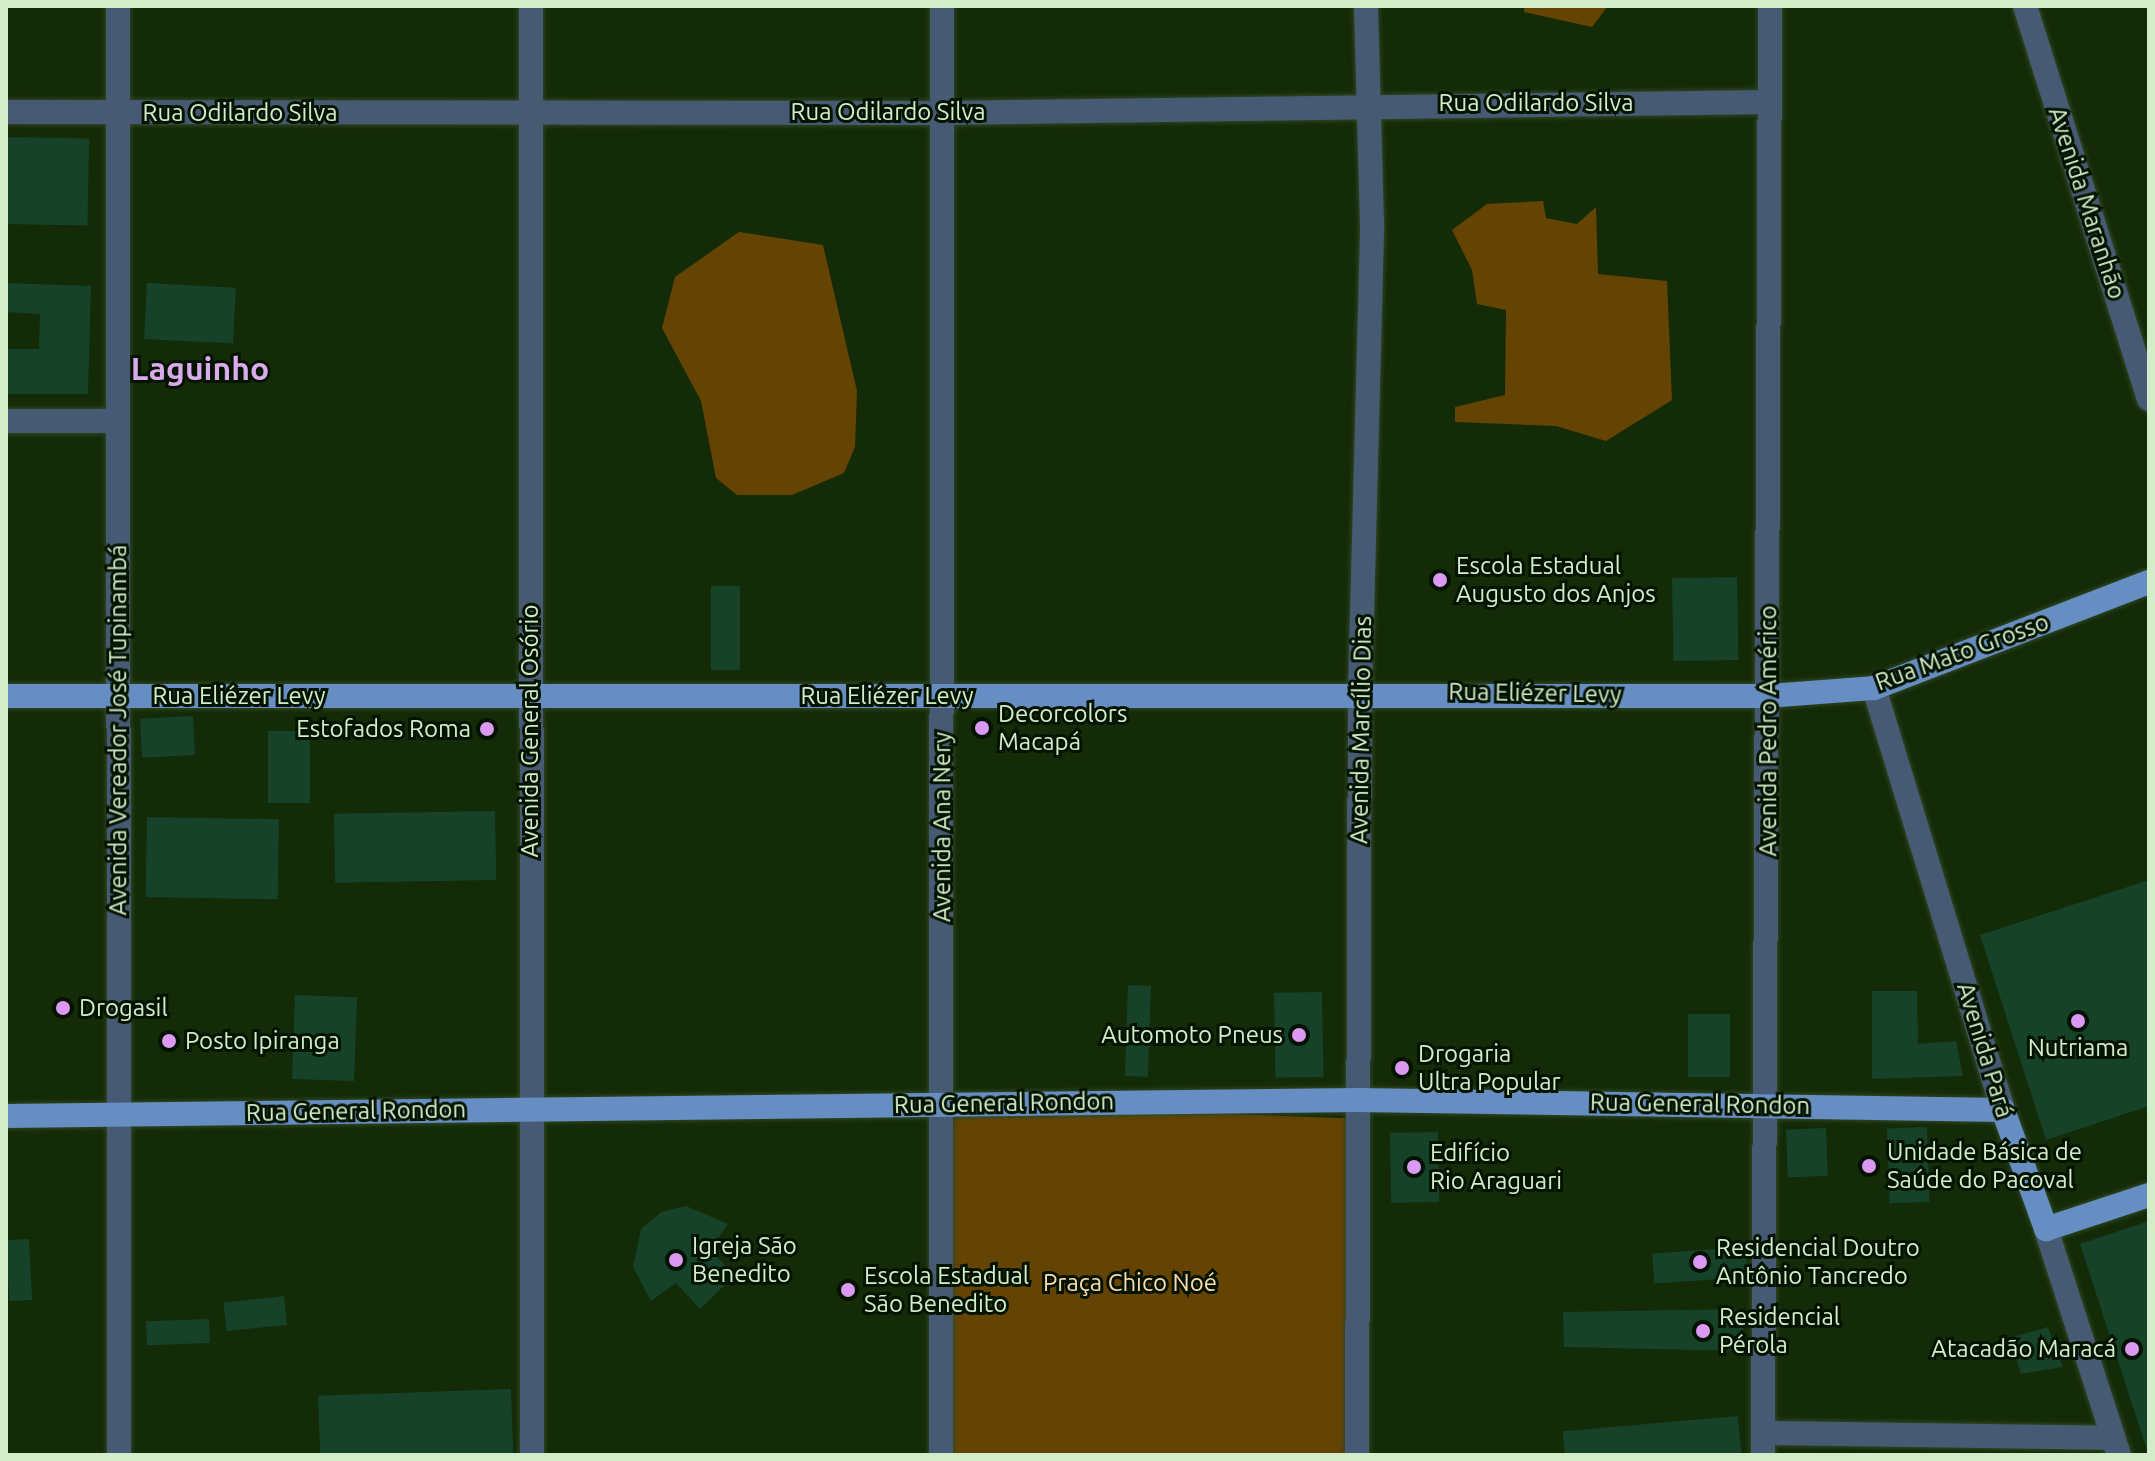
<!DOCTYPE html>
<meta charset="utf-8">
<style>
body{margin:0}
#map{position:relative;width:2155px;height:1461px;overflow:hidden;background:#142b08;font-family:Ubuntu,sans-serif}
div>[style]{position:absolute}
.green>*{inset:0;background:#654403;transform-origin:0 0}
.building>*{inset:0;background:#16422a;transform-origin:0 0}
.roads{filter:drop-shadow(0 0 2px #2f4623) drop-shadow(0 0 2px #2f4623)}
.minor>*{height:24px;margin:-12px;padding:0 12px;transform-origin:12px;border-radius:12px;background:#475a74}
.major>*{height:24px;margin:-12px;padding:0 12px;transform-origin:12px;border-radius:12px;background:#678ec3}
.dots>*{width:22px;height:22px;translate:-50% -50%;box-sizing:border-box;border:4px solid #031300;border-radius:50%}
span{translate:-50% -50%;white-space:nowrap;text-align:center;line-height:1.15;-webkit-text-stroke:6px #031300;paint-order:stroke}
.street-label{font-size:24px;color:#d3ecc9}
.poi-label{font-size:24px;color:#d3ecc9}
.left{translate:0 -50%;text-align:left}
.right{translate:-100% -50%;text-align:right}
.park-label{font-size:24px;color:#fbdbad}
.district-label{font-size:32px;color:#d9abea;font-weight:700}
.frame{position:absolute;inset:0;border:8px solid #d3ecc9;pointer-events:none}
</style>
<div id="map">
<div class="green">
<i style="clip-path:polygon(1524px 6px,1608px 6px,1592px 27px,1524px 12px)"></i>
<i style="clip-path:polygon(1543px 201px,1546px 218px,1577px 224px,1596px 207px,1598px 274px,1667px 281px,1672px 400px,1606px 441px,1556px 426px,1455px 422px,1455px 407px,1505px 395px,1506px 310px,1477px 304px,1472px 270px,1452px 230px,1487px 204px)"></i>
<i style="clip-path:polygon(739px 232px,823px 245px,857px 391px,855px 447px,844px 473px,792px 495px,737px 495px,716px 478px,701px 401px,662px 328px,675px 277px)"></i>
<i style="left:941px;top:1104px;width:421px;height:351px;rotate:2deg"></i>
</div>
<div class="building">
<i style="left:6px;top:137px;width:83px;height:87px;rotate:1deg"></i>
<i style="clip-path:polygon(6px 283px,91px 286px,88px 394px,6px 394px,6px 349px,39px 349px,40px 314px,6px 312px)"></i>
<i style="left:147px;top:283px;width:89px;height:56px;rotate:3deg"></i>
<i style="left:1737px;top:577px;width:83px;height:65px;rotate:89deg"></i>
<i style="left:711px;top:586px;width:29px;height:84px"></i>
<i style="left:193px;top:716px;width:39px;height:53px;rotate:87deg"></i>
<i style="left:268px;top:731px;width:42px;height:72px"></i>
<i style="left:495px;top:811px;width:69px;height:161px;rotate:89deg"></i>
<i style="left:147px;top:817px;width:132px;height:80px;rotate:1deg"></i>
<i style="clip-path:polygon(2149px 880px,2149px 1106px,2046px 1140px,1980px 935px)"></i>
<i style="left:1128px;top:985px;width:23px;height:91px;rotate:2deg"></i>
<i style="clip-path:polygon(1872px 991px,1917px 991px,1918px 1044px,1956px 1041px,1963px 1076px,1872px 1079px)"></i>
<i style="left:1322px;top:992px;width:85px;height:48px;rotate:89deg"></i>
<i style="left:295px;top:995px;width:62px;height:84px;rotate:2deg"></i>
<i style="left:1688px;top:1014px;width:42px;height:63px"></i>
<i style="left:1927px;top:1127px;width:75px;height:40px;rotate:88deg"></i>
<i style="left:1826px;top:1128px;width:48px;height:40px;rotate:88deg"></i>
<i style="left:1438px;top:1132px;width:70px;height:48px;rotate:89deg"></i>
<i style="clip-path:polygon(686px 1206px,728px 1224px,710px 1250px,735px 1275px,700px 1309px,676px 1283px,651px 1301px,633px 1267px,641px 1229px,661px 1212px)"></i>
<i style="clip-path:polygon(2149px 1221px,2149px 1446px,2146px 1447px,2080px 1244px)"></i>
<i style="left:29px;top:1239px;width:61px;height:23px;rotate:87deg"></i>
<i style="left:1746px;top:1247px;width:30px;height:94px;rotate:86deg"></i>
<i style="left:284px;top:1296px;width:29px;height:61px;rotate:84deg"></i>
<i style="clip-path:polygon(1743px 1309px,1744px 1351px,1564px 1347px,1563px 1312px)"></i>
<i style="left:209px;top:1319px;width:24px;height:63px;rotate:88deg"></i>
<i style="clip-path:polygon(2048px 1327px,2063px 1367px,2021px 1374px,2009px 1338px)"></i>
<i style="left:511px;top:1389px;width:66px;height:193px;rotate:88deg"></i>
<i style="left:1738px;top:1416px;width:38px;height:176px;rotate:85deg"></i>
</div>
<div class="roads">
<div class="minor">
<i style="left:118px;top:6px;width:1449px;rotate:89.96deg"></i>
<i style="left:531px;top:6px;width:1449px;rotate:89.96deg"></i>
<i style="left:2025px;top:6px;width:412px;rotate:72.5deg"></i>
<i style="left:6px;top:112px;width:936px;rotate:0.06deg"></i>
<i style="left:942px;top:113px;width:828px;rotate:-0.76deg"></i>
<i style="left:6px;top:421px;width:112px"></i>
<i style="left:1874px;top:688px;width:441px;rotate:73deg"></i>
<i style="left:2046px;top:1229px;width:237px;rotate:72.1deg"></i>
<i style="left:1764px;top:1433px;width:349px;rotate:0.8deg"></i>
<i style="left:941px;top:1455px;width:1449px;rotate:-89.96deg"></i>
<i style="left:1357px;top:1455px;width:764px;rotate:-89.78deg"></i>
<i style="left:1360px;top:691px;width:468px;rotate:-88.5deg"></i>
<i style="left:1372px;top:223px;width:217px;rotate:-91.6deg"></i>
<i style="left:1763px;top:1455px;width:1449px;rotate:-89.72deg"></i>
</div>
<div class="major">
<i style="left:6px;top:696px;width:1762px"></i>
<i style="left:1768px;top:696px;width:106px;rotate:-4.3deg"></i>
<i style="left:1874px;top:688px;width:295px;rotate:-21.1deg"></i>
<i style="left:6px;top:1116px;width:1352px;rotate:-0.68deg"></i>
<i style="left:1358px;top:1100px;width:645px;rotate:0.89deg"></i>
<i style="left:2003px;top:1110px;width:127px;rotate:70.1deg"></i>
<i style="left:2046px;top:1229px;width:108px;rotate:-18.3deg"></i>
</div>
</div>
<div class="dots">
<i style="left:1440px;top:580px;background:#dc99f4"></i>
<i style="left:982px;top:728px;background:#dc99f4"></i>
<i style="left:487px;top:729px;background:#dc99f4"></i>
<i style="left:63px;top:1008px;background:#dc99f4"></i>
<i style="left:2078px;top:1021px;background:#dc99f4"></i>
<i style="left:1299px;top:1035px;background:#dc99f4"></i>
<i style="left:169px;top:1041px;background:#dc99f4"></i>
<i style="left:1402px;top:1068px;background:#dc99f4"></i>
<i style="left:1869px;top:1166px;background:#dc99f4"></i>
<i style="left:1414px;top:1167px;background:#dc99f4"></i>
<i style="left:676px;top:1260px;background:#dc99f4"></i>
<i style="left:1700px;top:1262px;background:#dc99f4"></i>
<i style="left:848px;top:1290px;background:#dc99f4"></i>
<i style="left:1703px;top:1331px;background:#dc99f4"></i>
<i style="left:2132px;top:1349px;background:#dc99f4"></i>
</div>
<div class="street-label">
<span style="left:1536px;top:103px">Rua Odilardo Silva</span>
<span style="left:888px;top:112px">Rua Odilardo Silva</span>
<span style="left:240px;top:113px">Rua Odilardo Silva</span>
<span style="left:2087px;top:203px;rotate:72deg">Avenida Maranhão</span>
<span style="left:1962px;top:652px;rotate:-20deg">Rua Mato Grosso</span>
<span style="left:1535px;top:693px;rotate:1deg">Rua Eliézer Levy</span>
<span style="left:239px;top:696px">Rua Eliézer Levy</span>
<span style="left:887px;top:696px">Rua Eliézer Levy</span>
<span style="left:118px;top:730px;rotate:-90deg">Avenida Vereador José Tupinambá</span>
<span style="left:1361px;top:730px;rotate:-89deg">Avenida Marcílio Dias</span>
<span style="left:530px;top:731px;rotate:-90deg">Avenida General Osório</span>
<span style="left:1768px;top:731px;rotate:-90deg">Avenida Pedro Américo</span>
<span style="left:942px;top:827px;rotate:-90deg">Avenida Ana Nery</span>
<span style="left:1985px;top:1050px;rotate:73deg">Avenida Pará</span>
<span style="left:1004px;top:1103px;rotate:-1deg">Rua General Rondon</span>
<span style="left:1700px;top:1104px;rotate:1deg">Rua General Rondon</span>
<span style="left:356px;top:1111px;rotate:-1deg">Rua General Rondon</span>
</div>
<div class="poi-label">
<span class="left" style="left:1456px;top:580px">Escola Estadual<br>Augusto dos Anjos</span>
<span class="left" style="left:998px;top:728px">Decorcolors<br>Macapá</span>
<span class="right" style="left:471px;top:729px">Estofados Roma</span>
<span class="left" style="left:79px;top:1008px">Drogasil</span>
<span class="right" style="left:1283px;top:1035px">Automoto Pneus</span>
<span class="left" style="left:185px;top:1041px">Posto Ipiranga</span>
<span style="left:2078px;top:1048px">Nutriama</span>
<span class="left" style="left:1418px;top:1068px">Drogaria<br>Ultra Popular</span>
<span class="left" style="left:1887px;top:1166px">Unidade Básica de<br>Saúde do Pacoval</span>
<span class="left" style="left:1430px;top:1167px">Edifício<br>Rio Araguari</span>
<span class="left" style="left:692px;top:1260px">Igreja São<br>Benedito</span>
<span class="left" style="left:1716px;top:1262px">Residencial Doutro<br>Antônio Tancredo</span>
<span class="left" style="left:864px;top:1290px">Escola Estadual<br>São Benedito</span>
<span class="left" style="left:1719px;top:1331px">Residencial<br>Pérola</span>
<span class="right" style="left:2116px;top:1349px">Atacadão Maracá</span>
</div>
<div class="park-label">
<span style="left:1130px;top:1283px">Praça Chico Noé</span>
</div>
<div class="district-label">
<span style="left:200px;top:368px">Laguinho</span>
</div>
<div class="frame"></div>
</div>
